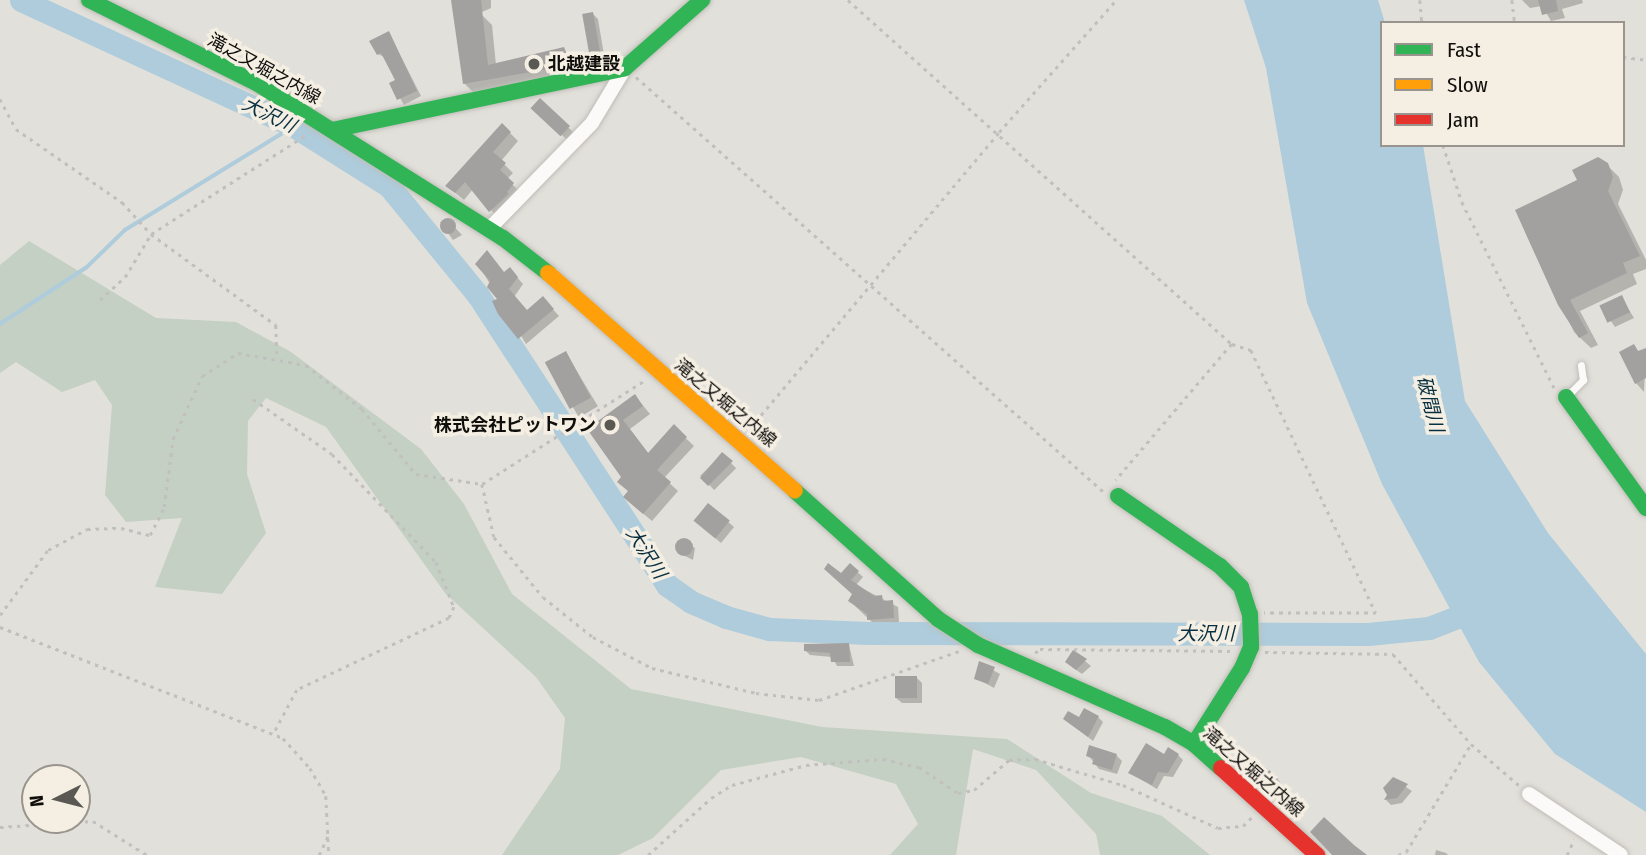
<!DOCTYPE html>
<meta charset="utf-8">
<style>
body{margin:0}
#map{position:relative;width:1646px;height:855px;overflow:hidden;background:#e2e0da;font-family:"Fira Sans Condensed","Noto Sans JP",sans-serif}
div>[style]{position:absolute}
.green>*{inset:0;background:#c3d0c3}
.water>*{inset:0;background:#aeccdb}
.shadow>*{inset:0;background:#0003;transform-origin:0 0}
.stream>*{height:3.5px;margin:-1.75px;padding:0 1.75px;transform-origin:1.75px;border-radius:1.75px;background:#aeccdb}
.river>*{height:23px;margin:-11.5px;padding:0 11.5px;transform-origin:11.5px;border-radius:11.5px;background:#aeccdb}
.building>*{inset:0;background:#a3a1a0;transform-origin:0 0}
.round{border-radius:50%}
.path>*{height:2.5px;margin-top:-1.25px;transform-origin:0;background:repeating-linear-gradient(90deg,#c1c0bf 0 3.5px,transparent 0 8.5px)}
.roads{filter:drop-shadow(0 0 2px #bfbdb8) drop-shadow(0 0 2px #bfbdb8)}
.lane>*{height:7px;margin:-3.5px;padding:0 3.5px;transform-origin:3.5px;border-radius:3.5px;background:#fbfaf9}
.street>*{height:14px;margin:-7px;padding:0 7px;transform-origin:7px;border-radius:7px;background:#fbfaf9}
.fast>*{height:16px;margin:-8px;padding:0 8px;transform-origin:8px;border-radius:8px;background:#30b455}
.slow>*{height:16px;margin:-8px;padding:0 8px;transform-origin:8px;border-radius:8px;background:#ff9f0a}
.jam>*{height:16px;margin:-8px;padding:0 8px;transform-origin:8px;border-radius:8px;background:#e5322d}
.dots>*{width:19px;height:19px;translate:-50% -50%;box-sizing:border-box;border:4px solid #f4eee3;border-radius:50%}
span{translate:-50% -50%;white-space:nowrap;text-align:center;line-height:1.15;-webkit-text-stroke:7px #f4eee3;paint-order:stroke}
.poi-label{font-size:18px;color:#100e0b;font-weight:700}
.left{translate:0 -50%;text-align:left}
.right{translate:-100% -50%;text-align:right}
.street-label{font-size:18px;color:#100e0b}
.water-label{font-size:19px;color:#083041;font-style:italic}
.legend{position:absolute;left:1380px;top:21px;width:245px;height:126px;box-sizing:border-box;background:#f4eee3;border:2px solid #99948d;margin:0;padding:9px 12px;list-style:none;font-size:21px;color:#100e0b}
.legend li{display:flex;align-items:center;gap:14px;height:35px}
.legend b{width:35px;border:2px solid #99948d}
.north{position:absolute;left:21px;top:764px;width:70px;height:70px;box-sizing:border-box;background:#f4eee3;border:2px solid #99948d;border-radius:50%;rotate:264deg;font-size:19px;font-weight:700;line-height:28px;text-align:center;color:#100e0b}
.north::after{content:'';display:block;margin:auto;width:24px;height:32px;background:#5a5853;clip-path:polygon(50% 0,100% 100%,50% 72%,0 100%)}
</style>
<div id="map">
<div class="green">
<i style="clip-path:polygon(29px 241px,156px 318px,236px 322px,291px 352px,421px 449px,464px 504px,512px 594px,631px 689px,822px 727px,1007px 739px,1091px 793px,1162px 816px,1210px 855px,1100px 855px,1096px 834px,1036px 770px,973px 749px,956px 855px,890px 855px,918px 824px,896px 784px,801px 757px,721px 770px,653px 838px,618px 855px,502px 855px,560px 769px,565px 718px,536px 677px,445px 593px,326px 427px,266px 398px,248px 421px,247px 474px,266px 533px,222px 594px,155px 587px,182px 518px,126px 522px,105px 495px,112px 405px,95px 380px,62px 392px,16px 362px,0 373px,0 265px)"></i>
</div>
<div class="water">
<i style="clip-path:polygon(1244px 0,1378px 0,1385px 23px,1382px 23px,1382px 145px,1423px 145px,1465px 401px,1548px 533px,1646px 654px,1646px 812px,1555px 754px,1479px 662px,1382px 484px,1307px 303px,1266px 68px)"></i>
</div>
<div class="shadow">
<i style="clip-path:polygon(452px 0,491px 0,491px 8px,480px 13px,492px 25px,496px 65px,563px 49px,580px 75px,474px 93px,464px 83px)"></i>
<i style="clip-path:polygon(1522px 0,1582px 0,1583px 3px,1562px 9px,1565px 18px,1551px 21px,1542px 6px,1530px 8px)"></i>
<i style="clip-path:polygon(592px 13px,598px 19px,605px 61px,596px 62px,591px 57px)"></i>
<i style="clip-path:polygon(389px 33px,421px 96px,404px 105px,392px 84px,397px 81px,386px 58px,378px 54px)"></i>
<i style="left:540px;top:100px;width:47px;height:10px;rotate:44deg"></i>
<i style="clip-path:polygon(502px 125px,518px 141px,501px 161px,513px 173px,507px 179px,521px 193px,498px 218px,473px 189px,464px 200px,447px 186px)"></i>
<i style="clip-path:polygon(1607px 165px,1619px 177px,1623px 190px,1618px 204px,1646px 260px,1646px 269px,1633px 274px,1637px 284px,1580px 311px,1598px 345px,1591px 348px,1574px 332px,1517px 211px)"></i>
<i style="clip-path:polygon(447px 219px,462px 235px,453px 240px,440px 222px)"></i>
<i style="clip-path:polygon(478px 264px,516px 276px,523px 284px,514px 297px,527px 312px,549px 305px,559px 316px,526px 344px)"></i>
<i style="clip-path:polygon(1621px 297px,1634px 318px,1615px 327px,1602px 308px)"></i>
<i style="clip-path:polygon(1634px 346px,1640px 353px,1646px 350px,1644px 392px,1636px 383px)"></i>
<i style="left:566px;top:353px;width:62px;height:22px;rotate:59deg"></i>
<i style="clip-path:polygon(635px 396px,650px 414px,630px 429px,649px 454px,674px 427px,694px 446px,664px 478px,678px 491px,652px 521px,633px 505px,624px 477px,589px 430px)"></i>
<i style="left:722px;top:454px;width:20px;height:31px;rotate:45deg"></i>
<i style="clip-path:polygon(709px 505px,734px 527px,721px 543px,701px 526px)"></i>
<i style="clip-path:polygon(681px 541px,695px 548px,693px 560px,679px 553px)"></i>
<i style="clip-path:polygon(850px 565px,863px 577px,856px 585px,898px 607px,899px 623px,874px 624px,855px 606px,854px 594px,841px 575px)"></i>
<i style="clip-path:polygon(849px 645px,854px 666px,837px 666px,832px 657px,810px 655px,805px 650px)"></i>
<i style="clip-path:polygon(1074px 652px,1091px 666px,1082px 674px,1072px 667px)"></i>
<i style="clip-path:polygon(980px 663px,1000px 674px,994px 688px,976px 678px)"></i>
<i style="clip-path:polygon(917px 678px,922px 683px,922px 703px,902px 703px,896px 698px)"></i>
<i style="clip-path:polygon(1098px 717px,1103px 722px,1093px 741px,1071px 724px)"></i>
<i style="clip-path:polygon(1088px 755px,1116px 755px,1122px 761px,1117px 774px,1099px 769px)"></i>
<i style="clip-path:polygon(1178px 755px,1183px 760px,1173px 777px,1164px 776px,1157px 789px,1130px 773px)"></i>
<i style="clip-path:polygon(1276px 777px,1281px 783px,1276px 790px,1261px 779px)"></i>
<i style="clip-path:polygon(1394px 779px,1412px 791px,1402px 803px,1391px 805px,1386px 800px)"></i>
<i style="left:1276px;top:794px;width:18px;height:4px;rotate:43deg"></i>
<i style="clip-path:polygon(1436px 850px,1446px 853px,1448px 855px,1435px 855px)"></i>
</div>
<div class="stream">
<i style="left:0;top:324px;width:104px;rotate:-33.2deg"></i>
<i style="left:87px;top:267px;width:53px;rotate:-44.2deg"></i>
<i style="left:125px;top:230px;width:198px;rotate:-31.6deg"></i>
</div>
<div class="river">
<i style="left:21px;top:0;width:301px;rotate:24.8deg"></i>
<i style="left:294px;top:126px;width:112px;rotate:32.3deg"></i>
<i style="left:389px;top:186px;width:141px;rotate:50.8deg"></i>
<i style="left:478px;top:295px;width:346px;rotate:56.9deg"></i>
<i style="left:667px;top:585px;width:29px;rotate:35deg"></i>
<i style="left:691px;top:602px;width:38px;rotate:23deg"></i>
<i style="left:726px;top:617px;width:45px;rotate:15.6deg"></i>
<i style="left:769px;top:629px;width:99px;rotate:2.3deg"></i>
<i style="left:868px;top:633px;width:500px;rotate:0.11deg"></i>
<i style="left:1368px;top:634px;width:61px;rotate:-5.6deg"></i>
<i style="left:1429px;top:628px;width:58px;rotate:-21.3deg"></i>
</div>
<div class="building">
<i style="clip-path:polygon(451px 0,481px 0,488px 65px,564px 47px,571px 65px,463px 84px)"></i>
<i style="clip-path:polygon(1538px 0,1556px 0,1558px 11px,1542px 15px)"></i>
<i style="left:593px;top:12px;width:45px;height:11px;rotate:80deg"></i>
<i style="clip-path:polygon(389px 31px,417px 91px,397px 100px,389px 83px,395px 80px,381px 53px,377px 55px,369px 41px)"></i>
<i style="left:540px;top:98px;width:41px;height:14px;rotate:43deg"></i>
<i style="clip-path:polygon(502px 123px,511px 132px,493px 152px,506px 163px,500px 170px,514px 183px,507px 192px,509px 194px,489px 212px,465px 182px,455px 193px,445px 186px)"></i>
<i style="clip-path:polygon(1598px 157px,1608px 163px,1613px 177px,1608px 191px,1640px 256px,1623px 263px,1627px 273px,1570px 300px,1588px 333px,1579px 338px,1558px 305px,1515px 210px,1577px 180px,1572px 170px)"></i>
<i class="round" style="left:440px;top:218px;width:16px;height:16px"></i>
<i style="clip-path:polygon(487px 250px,504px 272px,510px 267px,518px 277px,509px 289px,527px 310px,543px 296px,554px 309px,518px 339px,498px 314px,492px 301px,497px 299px,487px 287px,490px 281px,475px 264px)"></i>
<i style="left:1622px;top:295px;width:19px;height:25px;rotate:65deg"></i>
<i style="clip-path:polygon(1634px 344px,1638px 351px,1646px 348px,1646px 378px,1635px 384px,1619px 352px)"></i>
<i style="left:566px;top:351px;width:53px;height:24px;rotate:62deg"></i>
<i style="clip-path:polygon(635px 394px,643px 406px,623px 420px,648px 453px,674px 424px,687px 437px,657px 470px,671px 482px,643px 514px,623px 497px,628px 491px,617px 482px,621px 477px,587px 429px)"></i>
<i style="clip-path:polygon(722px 452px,733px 461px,708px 486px,700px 478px)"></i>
<i style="left:708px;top:503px;width:28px;height:23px;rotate:39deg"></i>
<i class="round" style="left:675px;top:538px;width:18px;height:18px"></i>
<i style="clip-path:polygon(828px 563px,841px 573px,850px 563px,859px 571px,851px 580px,874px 596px,882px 595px,883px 601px,893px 600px,894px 618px,867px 620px,867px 614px,848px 601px,852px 594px,824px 569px)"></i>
<i style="clip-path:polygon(849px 643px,850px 662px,831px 662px,830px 653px,804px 651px,804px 644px)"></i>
<i style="clip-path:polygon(1073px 650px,1087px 659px,1076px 670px,1065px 662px)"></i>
<i style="clip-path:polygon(979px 661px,995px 667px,988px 684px,974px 679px)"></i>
<i style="left:895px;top:676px;width:22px;height:22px"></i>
<i style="clip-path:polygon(1084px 708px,1099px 716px,1088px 737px,1063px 719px,1068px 711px,1079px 717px)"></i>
<i style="clip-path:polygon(1146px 743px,1164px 754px,1168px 747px,1179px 754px,1168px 773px,1158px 772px,1152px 785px,1128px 773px)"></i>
<i style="clip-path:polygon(1089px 745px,1117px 754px,1112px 770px,1092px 764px,1094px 759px,1086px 756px)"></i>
<i style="left:1261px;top:764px;width:20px;height:12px;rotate:37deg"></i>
<i style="clip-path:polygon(1393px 777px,1408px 784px,1397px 798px,1384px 800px,1387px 795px,1383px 788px)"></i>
<i style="clip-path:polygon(1324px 817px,1354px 845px,1367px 855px,1332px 855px,1310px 832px)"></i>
</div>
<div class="path">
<i style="left:848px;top:0;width:516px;rotate:41.86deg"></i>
<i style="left:1232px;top:344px;width:179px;rotate:130.5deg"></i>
<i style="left:1420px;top:0;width:23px;rotate:85deg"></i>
<i style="left:1512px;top:0;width:23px;rotate:83deg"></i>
<i style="left:1623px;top:57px;width:23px;rotate:7deg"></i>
<i style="left:636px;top:77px;width:625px;rotate:41.57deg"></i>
<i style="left:0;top:99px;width:34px;rotate:62deg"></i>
<i style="left:16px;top:129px;width:129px;rotate:34.6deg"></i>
<i style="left:122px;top:202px;width:43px;rotate:47.8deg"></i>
<i style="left:151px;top:234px;width:155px;rotate:36.1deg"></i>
<i style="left:276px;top:325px;width:34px;rotate:88deg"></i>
<i style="left:1443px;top:145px;width:60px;rotate:71.6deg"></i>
<i style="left:1462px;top:202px;width:209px;rotate:63.6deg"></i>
<i style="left:100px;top:300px;width:34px;rotate:-43deg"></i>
<i style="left:125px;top:277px;width:50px;rotate:-58.8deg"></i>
<i style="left:151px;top:234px;width:188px;rotate:-32.6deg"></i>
<i style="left:1232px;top:344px;width:20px;rotate:18deg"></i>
<i style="left:1251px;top:350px;width:291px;rotate:64.6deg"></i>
<i style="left:1376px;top:613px;width:112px;rotate:180deg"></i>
<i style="left:253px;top:399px;width:96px;rotate:34.8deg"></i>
<i style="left:332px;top:454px;width:150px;rotate:46.1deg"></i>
<i style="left:436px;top:562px;width:48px;rotate:68.2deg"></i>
<i style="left:454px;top:607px;width:12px;rotate:114deg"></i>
<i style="left:449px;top:618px;width:168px;rotate:154.7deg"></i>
<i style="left:297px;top:690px;width:49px;rotate:118.1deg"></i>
<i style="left:750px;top:428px;width:387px;rotate:-49.9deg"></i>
<i style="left:999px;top:132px;width:176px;rotate:-48.4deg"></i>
<i style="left:482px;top:484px;width:54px;rotate:77.2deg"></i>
<i style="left:494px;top:537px;width:77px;rotate:50.8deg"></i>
<i style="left:543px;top:597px;width:64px;rotate:38.7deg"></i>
<i style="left:593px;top:637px;width:67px;rotate:27.7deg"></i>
<i style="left:652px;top:668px;width:107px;rotate:13.5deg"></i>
<i style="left:756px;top:693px;width:63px;rotate:6.3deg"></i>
<i style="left:819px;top:700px;width:148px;rotate:-19.3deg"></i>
<i style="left:0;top:615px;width:81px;rotate:-53.6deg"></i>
<i style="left:48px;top:550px;width:44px;rotate:-28.3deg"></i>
<i style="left:87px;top:529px;width:34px;rotate:-2deg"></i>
<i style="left:121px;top:528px;width:30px;rotate:14deg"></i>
<i style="left:150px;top:535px;width:31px;rotate:-63deg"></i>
<i style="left:164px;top:507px;width:69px;rotate:-82.5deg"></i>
<i style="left:173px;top:439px;width:69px;rotate:-65.3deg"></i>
<i style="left:202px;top:376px;width:43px;rotate:-32.6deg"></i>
<i style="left:238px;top:353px;width:69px;rotate:10deg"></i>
<i style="left:306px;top:365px;width:71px;rotate:38.2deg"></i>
<i style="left:362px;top:409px;width:85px;rotate:50.3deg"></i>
<i style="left:416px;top:474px;width:67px;rotate:8.6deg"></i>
<i style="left:482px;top:484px;width:193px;rotate:-32.5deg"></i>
<i style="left:0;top:627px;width:304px;rotate:21.4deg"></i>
<i style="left:283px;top:738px;width:40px;rotate:48deg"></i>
<i style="left:310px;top:768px;width:32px;rotate:60deg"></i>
<i style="left:326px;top:796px;width:59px;rotate:87.1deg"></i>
<i style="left:1265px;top:652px;width:128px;rotate:0.9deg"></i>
<i style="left:1393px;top:654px;width:119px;rotate:49.1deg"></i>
<i style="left:1471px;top:744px;width:65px;rotate:40.6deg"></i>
<i style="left:1035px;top:653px;width:6px;rotate:-39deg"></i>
<i style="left:1040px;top:649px;width:193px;rotate:0.6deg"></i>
<i style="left:0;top:827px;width:93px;rotate:-3.7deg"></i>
<i style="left:93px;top:821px;width:64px;rotate:32.2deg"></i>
<i style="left:319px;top:855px;width:21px;rotate:-65deg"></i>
<i style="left:648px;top:855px;width:85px;rotate:-42.1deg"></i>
<i style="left:711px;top:798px;width:25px;rotate:-32deg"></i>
<i style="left:732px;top:785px;width:77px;rotate:-15.1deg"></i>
<i style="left:806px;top:765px;width:77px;rotate:-4.5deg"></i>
<i style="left:883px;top:759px;width:37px;rotate:13deg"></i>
<i style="left:919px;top:767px;width:47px;rotate:33.7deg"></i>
<i style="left:958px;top:793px;width:16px;rotate:-11deg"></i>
<i style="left:974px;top:790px;width:46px;rotate:-40.6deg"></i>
<i style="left:1009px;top:760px;width:26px;rotate:-2deg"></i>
<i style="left:1035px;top:759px;width:92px;rotate:16.5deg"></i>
<i style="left:1123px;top:785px;width:104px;rotate:24.4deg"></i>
<i style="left:1218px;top:828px;width:25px;rotate:-5deg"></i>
<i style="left:1243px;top:826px;width:14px;rotate:-45deg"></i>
<i style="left:1398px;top:855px;width:9px;rotate:-21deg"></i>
<i style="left:1406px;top:852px;width:126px;rotate:-59deg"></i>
<i style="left:1567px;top:855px;width:17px;rotate:-66deg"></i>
</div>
<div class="roads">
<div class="lane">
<i style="left:1567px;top:396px;width:23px;rotate:-45deg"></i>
<i style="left:1583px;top:380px;width:15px;rotate:-98deg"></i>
</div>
<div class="street">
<i style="left:489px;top:229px;width:148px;rotate:-45.8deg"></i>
<i style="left:592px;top:123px;width:64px;rotate:-59deg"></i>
<i style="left:1529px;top:794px;width:110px;rotate:33.5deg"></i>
</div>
<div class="fast">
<i style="left:89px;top:0;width:189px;rotate:26.4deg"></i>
<i style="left:258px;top:84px;width:289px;rotate:32.2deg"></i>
<i style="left:503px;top:238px;width:57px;rotate:37.9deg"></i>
<i style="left:332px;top:130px;width:299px;rotate:-11.9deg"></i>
<i style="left:625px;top:68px;width:103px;rotate:-41.4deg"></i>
<i style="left:1566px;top:397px;width:137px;rotate:54.2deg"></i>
<i style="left:795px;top:491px;width:192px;rotate:41.8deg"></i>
<i style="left:938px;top:619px;width:48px;rotate:33deg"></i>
<i style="left:978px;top:645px;width:204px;rotate:23.7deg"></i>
<i style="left:1165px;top:727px;width:34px;rotate:30deg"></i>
<i style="left:1194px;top:744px;width:36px;rotate:42deg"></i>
<i style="left:1118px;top:496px;width:124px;rotate:34.5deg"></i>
<i style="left:1220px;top:566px;width:30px;rotate:45deg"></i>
<i style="left:1241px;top:587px;width:28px;rotate:72deg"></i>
<i style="left:1250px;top:614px;width:33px;rotate:88deg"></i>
<i style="left:1251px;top:647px;width:23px;rotate:113deg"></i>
<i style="left:1242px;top:668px;width:90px;rotate:122.3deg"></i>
</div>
<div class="slow">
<i style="left:548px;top:273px;width:329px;rotate:41.4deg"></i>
</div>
<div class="jam">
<i style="left:1221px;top:768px;width:130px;rotate:42.2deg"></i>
</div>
</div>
<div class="dots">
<i style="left:534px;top:64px;background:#5a5853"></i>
<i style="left:610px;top:425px;background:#5a5853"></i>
</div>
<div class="poi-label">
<span class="left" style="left:548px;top:64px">北越建設</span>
<span class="right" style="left:596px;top:425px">株式会社ピットワン</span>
</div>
<div class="street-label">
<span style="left:264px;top:69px;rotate:29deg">滝之又堀之内線</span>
<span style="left:725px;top:403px;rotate:40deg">滝之又堀之内線</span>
<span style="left:1253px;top:772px;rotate:41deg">滝之又堀之内線</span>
</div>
<div class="water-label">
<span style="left:269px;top:115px;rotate:26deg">大沢川</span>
<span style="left:1430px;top:404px;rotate:76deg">破間川</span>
<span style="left:646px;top:553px;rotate:57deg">大沢川</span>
<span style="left:1206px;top:634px">大沢川</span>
</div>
<ul class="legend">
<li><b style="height:9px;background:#30b455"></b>Fast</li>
<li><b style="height:9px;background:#ff9f0a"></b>Slow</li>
<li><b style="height:9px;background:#e5322d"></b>Jam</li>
</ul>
<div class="north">N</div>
</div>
